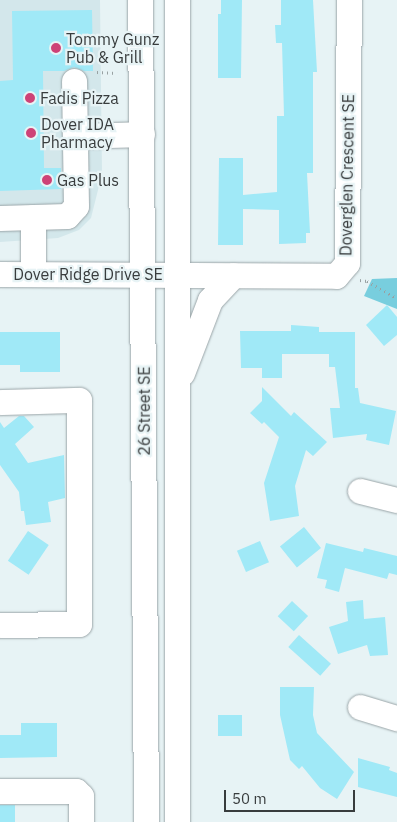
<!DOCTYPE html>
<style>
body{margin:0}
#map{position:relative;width:397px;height:822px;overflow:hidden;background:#e7f3f5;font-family:"IBM Plex Sans",sans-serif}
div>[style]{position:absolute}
.built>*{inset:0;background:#d3e7eb}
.green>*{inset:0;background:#78cede}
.building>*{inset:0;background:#a0e9f7;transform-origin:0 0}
.path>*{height:3px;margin-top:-1.5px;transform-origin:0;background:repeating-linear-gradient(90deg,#98a1a2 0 1px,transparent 0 5px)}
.roads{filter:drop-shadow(0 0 1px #9aa5a8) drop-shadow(0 0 1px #9aa5a8)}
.minor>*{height:25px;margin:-12.5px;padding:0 12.5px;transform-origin:12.5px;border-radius:12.5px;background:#fff}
.dots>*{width:14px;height:14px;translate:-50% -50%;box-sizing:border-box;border:2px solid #e7f3f5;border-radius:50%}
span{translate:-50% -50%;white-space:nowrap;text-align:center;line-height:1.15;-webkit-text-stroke:4.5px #e7f3f5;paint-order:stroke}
.poi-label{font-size:16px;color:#383c3d}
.left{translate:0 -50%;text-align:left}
.street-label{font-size:16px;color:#383c3d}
.scale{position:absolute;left:224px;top:790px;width:131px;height:22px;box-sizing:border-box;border:2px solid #383c3d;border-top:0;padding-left:6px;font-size:15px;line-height:18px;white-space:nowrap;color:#383c3d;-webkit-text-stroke:4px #e7f3f5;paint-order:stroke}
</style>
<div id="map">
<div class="built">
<i style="clip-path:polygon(0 0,100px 0,102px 174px,91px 218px,79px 230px,58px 238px,0 242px)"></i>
</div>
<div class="green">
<i style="clip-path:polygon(397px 278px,397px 309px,364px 296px,372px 279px)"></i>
</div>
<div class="building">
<i style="clip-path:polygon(221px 0,242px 0,241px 78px,218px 78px,218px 14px,221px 14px)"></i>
<i style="clip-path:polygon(281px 0,313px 0,317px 72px,313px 72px,313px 173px,307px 173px,310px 233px,306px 233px,306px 243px,279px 244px,279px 210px,243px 209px,243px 245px,218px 245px,219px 158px,243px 158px,243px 195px,277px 192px,277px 116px,284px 116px,282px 43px,276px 43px,275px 25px,281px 25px)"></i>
<i style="clip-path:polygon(92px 10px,93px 71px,84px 71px,74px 67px,64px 71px,43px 71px,44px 168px,61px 168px,61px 189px,0 191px,0 81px,13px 80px,12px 11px)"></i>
<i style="clip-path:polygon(387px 305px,397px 317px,397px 335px,384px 346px,366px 325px)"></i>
<i style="clip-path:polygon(291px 325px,319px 327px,319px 332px,355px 332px,355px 388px,358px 388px,360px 403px,396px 411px,389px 445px,366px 440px,367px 434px,333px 438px,330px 408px,340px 408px,335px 367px,329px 367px,329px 354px,282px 354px,282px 378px,262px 378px,262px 368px,241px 368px,240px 331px,291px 331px)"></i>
<i style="clip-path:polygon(0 332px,60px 332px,60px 372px,20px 372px,20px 365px,0 365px)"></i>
<i style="clip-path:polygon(262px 387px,291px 416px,294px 412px,327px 442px,313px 456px,306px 450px,295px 486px,299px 516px,270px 521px,264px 483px,279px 437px,264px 422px,262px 424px,250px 413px,262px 401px)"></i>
<i style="clip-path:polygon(19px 416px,24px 416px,34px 427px,15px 444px,28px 463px,64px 455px,65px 498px,48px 502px,51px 522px,26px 525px,24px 511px,21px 511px,19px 492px,0 465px,0 422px,4px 428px)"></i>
<i style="left:304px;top:527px;width:27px;height:31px;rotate:51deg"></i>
<i style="left:28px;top:531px;width:25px;height:36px;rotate:34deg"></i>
<i style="left:260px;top:541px;width:23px;height:25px;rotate:67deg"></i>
<i style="clip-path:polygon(326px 543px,363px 552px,364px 548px,397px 556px,397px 575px,389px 573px,387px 579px,345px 568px,339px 592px,325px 588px,327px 580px,317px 578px)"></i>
<i style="clip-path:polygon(363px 600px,364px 619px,385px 617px,388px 655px,370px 656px,367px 645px,338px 654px,329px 627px,348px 621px,346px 602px)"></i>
<i style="left:292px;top:601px;width:22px;height:21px;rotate:43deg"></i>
<i style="left:299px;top:635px;width:43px;height:16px;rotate:42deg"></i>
<i style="clip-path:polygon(280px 687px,314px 687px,313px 715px,317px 733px,354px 772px,337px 799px,320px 788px,302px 766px,299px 769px,290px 760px,280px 715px)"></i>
<i style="left:218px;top:715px;width:24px;height:21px"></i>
<i style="clip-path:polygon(21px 723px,57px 723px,57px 757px,0 758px,0 735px,21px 735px)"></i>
<i style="clip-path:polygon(358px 758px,390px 767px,389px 770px,397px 773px,397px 797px,358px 787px)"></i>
<i style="left:0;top:805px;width:15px;height:17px"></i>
</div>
<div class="path">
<i style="left:97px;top:72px;width:20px;rotate:3deg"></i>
<i style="left:360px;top:280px;width:7px;rotate:8deg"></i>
<i style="left:367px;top:281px;width:34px;rotate:30deg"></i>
</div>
<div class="roads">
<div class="minor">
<i style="left:140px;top:0;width:822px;rotate:89.58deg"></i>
<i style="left:75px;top:136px;width:67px;rotate:-1.7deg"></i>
<i style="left:33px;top:217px;width:57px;rotate:90deg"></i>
<i style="left:0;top:218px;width:67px;rotate:-1.7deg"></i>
<i style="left:67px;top:216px;width:13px;rotate:-48deg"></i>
<i style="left:76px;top:206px;width:125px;rotate:-90.9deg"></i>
<i style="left:0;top:274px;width:336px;rotate:0.3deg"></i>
<i style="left:336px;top:276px;width:17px;rotate:-50deg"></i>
<i style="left:347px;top:263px;width:263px;rotate:-89.6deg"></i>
<i style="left:182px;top:373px;width:78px;rotate:-69deg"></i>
<i style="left:210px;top:300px;width:34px;rotate:-47deg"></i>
<i style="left:0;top:402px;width:79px;rotate:-1.5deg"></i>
<i style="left:79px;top:400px;width:224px;rotate:90deg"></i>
<i style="left:79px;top:624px;width:79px;rotate:179.3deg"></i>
<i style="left:360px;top:491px;width:38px;rotate:14deg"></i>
<i style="left:360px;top:707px;width:39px;rotate:17deg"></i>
<i style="left:0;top:791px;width:76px"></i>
<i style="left:76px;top:791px;width:7px;rotate:45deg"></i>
<i style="left:81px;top:796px;width:26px;rotate:90deg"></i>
<i style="left:177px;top:822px;width:822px;rotate:-90deg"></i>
</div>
</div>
<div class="dots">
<i style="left:56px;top:48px;background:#cd4277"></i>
<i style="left:30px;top:98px;background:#cd4277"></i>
<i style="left:31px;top:133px;background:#cd4277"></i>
<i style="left:47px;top:180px;background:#cd4277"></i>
</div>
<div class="poi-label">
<span class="left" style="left:66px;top:48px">Tommy Gunz<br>Pub &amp; Grill</span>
<span class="left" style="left:40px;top:98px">Fadis Pizza</span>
<span class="left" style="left:41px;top:133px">Dover IDA<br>Pharmacy</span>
<span class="left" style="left:57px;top:180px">Gas Plus</span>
</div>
<div class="street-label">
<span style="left:347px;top:175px;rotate:-89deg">Doverglen Crescent SE</span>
<span style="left:88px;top:274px">Dover Ridge Drive SE</span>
<span style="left:144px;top:411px;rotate:-90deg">26 Street SE</span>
</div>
<div class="scale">50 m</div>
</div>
